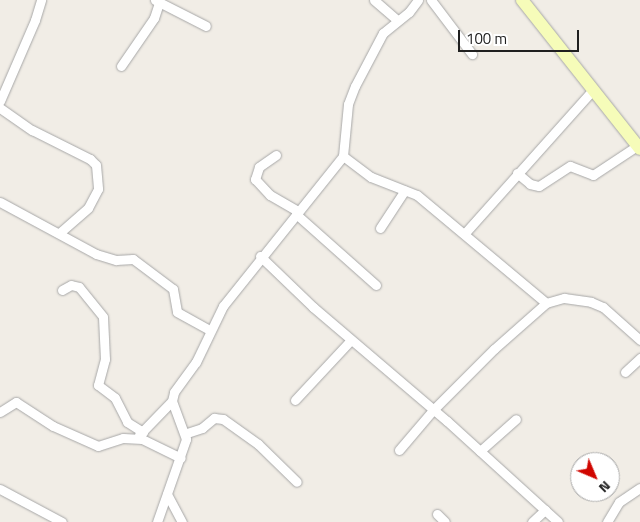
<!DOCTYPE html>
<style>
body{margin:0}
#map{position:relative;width:640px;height:522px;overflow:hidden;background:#f1ede6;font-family:"Titillium Web",sans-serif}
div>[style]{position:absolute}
.roads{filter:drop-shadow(0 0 1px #a7a7a7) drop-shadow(0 0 1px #a7a7a7)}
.street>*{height:9px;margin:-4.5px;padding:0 4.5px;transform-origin:4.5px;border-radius:4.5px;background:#fff}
.secondary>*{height:12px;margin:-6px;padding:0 6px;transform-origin:6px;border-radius:6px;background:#f6fcb9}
span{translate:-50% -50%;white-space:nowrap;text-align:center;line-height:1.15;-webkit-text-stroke:4.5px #fff;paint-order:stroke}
.north{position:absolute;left:570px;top:452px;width:50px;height:50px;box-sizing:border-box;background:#fff;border:1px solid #a6a6a6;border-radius:50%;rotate:135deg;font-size:14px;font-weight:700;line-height:20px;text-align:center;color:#202020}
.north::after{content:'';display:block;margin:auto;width:18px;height:22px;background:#d00600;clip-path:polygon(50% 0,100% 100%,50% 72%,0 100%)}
.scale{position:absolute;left:458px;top:30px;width:121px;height:22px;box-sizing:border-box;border:2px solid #202020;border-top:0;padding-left:6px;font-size:15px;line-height:18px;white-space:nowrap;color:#202020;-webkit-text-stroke:4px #fff;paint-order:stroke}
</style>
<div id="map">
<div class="roads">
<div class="street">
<i style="left:155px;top:0;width:57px;rotate:27deg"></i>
<i style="left:374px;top:0;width:30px;rotate:41deg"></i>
<i style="left:431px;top:0;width:68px;rotate:52.8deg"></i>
<i style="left:121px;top:66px;width:58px;rotate:-55.5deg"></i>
<i style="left:154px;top:18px;width:16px;rotate:-72deg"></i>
<i style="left:0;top:101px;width:88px;rotate:-66.6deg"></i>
<i style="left:35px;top:20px;width:21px;rotate:-73deg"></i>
<i style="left:0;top:108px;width:39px;rotate:35deg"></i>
<i style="left:32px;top:130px;width:65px;rotate:26.6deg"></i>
<i style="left:90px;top:159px;width:8px;rotate:45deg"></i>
<i style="left:96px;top:165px;width:24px;rotate:85deg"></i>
<i style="left:98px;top:189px;width:21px;rotate:118deg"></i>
<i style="left:88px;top:208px;width:37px;rotate:139deg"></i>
<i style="left:276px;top:155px;width:21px;rotate:145deg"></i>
<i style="left:259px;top:167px;width:13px;rotate:108deg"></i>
<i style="left:255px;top:179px;width:22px;rotate:47deg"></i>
<i style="left:270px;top:195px;width:32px;rotate:30deg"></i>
<i style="left:343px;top:156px;width:35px;rotate:37deg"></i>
<i style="left:371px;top:177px;width:49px;rotate:21.4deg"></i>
<i style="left:417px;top:195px;width:168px;rotate:39.9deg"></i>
<i style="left:517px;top:173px;width:17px;rotate:40deg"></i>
<i style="left:530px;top:184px;width:9px;rotate:13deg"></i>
<i style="left:539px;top:186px;width:37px;rotate:-33deg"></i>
<i style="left:570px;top:166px;width:25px;rotate:21deg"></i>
<i style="left:593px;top:175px;width:53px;rotate:-33.4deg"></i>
<i style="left:0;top:202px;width:109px;rotate:28.4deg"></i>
<i style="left:96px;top:254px;width:21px;rotate:17deg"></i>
<i style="left:116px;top:260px;width:17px;rotate:-3deg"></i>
<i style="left:133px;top:259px;width:50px;rotate:36.9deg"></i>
<i style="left:173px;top:289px;width:23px;rotate:80deg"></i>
<i style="left:177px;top:312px;width:38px;rotate:29deg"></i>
<i style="left:296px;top:214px;width:107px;rotate:41.6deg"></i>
<i style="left:380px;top:228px;width:45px;rotate:-56.7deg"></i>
<i style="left:465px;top:233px;width:192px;rotate:-48.2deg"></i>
<i style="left:260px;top:256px;width:74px;rotate:43.9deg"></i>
<i style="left:313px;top:307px;width:176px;rotate:40.4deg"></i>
<i style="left:447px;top:421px;width:150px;rotate:42.3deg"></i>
<i style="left:62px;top:290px;width:10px;rotate:-29deg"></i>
<i style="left:71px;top:285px;width:8px;rotate:14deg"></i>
<i style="left:79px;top:287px;width:38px;rotate:51deg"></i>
<i style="left:103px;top:317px;width:42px;rotate:87.3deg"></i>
<i style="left:105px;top:359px;width:27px;rotate:105deg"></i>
<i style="left:98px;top:385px;width:21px;rotate:37deg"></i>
<i style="left:115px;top:398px;width:27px;rotate:63deg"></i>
<i style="left:127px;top:422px;width:19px;rotate:32deg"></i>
<i style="left:625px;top:372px;width:21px;rotate:-43deg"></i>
<i style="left:295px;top:400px;width:82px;rotate:-47deg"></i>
<i style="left:0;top:412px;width:19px;rotate:-32deg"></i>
<i style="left:16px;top:402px;width:44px;rotate:33deg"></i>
<i style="left:53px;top:426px;width:49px;rotate:24deg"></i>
<i style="left:98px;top:446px;width:26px;rotate:-18deg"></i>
<i style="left:123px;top:438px;width:19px;rotate:3deg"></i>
<i style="left:142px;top:439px;width:43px;rotate:26deg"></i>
<i style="left:187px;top:433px;width:16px;rotate:-18deg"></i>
<i style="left:202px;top:428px;width:16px;rotate:-40deg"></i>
<i style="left:214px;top:418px;width:9px;rotate:6deg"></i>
<i style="left:223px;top:419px;width:43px;rotate:35.5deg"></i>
<i style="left:258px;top:444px;width:54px;rotate:44.3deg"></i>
<i style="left:139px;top:435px;width:47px;rotate:-45.9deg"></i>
<i style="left:399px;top:450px;width:52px;rotate:-49.6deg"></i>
<i style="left:433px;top:410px;width:86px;rotate:-45deg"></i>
<i style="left:494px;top:349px;width:69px;rotate:-41.5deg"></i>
<i style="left:546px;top:303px;width:19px;rotate:-16deg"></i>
<i style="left:564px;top:298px;width:27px;rotate:8deg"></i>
<i style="left:591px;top:302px;width:13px;rotate:23deg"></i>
<i style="left:603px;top:307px;width:50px;rotate:41.7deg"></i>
<i style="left:480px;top:451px;width:48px;rotate:-41.6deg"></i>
<i style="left:0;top:489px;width:70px;rotate:28deg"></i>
<i style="left:167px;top:494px;width:32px;rotate:62deg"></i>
<i style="left:437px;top:514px;width:11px;rotate:45deg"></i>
<i style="left:157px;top:522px;width:88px;rotate:-70.7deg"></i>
<i style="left:186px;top:439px;width:40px;rotate:-110.2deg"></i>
<i style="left:172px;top:401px;width:9px;rotate:-77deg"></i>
<i style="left:174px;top:392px;width:37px;rotate:-54deg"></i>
<i style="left:196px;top:362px;width:62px;rotate:-64.3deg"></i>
<i style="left:223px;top:306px;width:192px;rotate:-51.3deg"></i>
<i style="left:343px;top:156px;width:52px;rotate:-84.5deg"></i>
<i style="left:348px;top:104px;width:19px;rotate:-69deg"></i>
<i style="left:355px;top:86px;width:60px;rotate:-62.2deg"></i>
<i style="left:383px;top:33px;width:33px;rotate:-39deg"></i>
<i style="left:409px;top:12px;width:15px;rotate:-53deg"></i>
<i style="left:532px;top:522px;width:18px;rotate:-43deg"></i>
<i style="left:607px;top:522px;width:23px;rotate:-59deg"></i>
<i style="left:619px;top:502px;width:25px;rotate:-34deg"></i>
</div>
<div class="secondary">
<i style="left:522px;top:0;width:190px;rotate:51.6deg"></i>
</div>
</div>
<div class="north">N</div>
<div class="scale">100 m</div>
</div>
